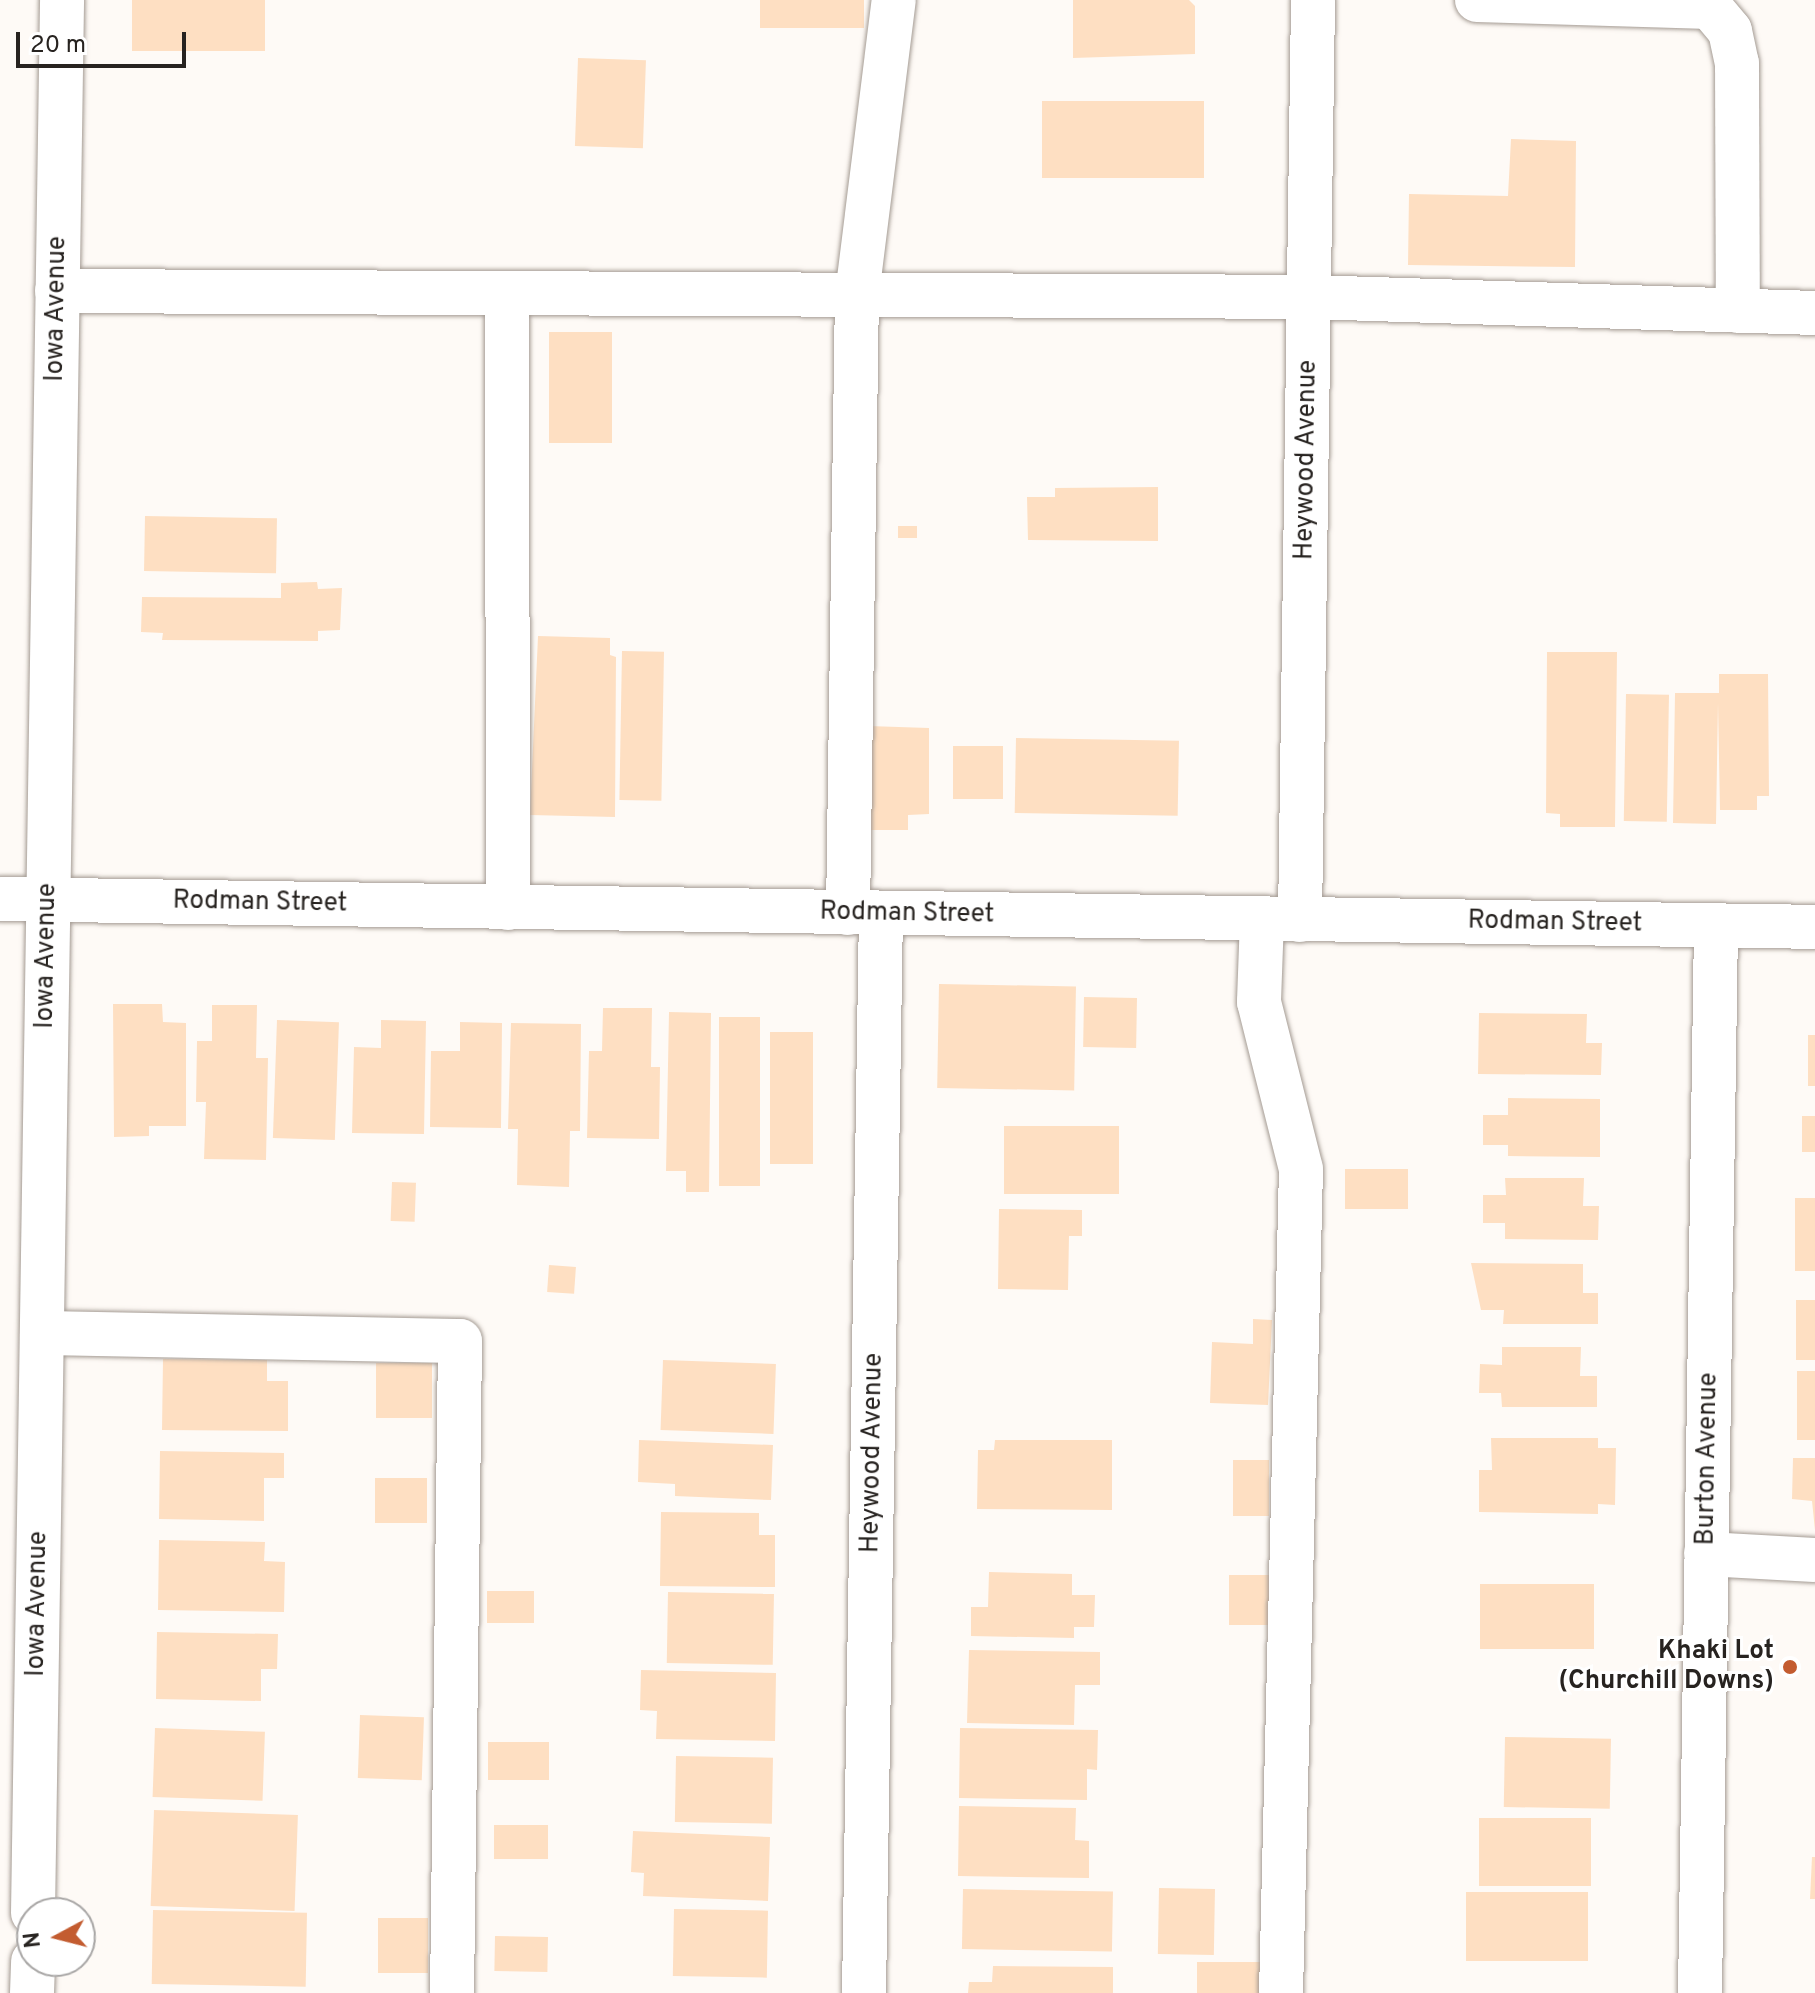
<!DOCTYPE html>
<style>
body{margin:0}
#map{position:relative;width:1815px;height:1993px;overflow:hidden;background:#fefaf6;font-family:Overpass,sans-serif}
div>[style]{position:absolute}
.building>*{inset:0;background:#fedfc2;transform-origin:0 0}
.roads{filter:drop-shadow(0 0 2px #a49b93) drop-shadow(0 0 2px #a49b93)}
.minor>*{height:44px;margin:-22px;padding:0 22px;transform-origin:22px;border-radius:22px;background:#fff}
.dots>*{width:22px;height:22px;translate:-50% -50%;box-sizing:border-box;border:4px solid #fff;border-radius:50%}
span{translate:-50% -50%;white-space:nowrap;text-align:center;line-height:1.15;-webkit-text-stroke:6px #fff;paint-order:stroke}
.street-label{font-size:26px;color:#272320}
.poi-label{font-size:26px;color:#272320;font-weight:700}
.right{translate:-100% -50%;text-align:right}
.north{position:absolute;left:16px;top:1897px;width:80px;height:80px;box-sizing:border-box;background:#fff;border:2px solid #a9a7a6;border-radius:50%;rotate:263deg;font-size:22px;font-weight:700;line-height:32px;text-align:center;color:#272320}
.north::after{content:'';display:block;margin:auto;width:28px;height:36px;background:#c35c30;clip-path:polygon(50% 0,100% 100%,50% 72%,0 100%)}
.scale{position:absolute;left:16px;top:32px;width:170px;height:36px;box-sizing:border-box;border:4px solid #272320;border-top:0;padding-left:10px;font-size:24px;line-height:28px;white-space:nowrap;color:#272320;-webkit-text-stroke:6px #fff;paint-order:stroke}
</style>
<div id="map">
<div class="building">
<i style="left:132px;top:0;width:133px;height:51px"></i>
<i style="left:760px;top:0;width:104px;height:28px"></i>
<i style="clip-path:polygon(1073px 0,1189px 0,1195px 6px,1195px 54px,1073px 58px)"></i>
<i style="left:578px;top:58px;width:68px;height:88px;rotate:2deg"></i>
<i style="left:1042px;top:101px;width:162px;height:77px"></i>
<i style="clip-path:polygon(1511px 139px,1576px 141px,1575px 267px,1408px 265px,1409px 194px,1508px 196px)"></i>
<i style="left:549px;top:332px;width:63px;height:111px"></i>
<i style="clip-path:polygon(1158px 487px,1158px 541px,1028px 540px,1027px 497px,1055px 497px,1055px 488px)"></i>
<i style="left:145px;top:516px;width:132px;height:55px;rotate:1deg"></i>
<i style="left:898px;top:526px;width:19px;height:12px"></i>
<i style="clip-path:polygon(317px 582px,318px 589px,342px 588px,340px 630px,318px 631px,318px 641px,162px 640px,163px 633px,141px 632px,142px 597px,281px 598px,281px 583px)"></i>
<i style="clip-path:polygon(538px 636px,610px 638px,610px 655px,616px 657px,615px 817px,530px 815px)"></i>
<i style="left:622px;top:651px;width:42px;height:149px;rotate:1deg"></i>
<i style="clip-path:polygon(1547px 652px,1617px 652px,1615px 827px,1560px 827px,1560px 814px,1546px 813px)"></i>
<i style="clip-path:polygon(1719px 674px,1768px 674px,1769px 796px,1757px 796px,1757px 810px,1720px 810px,1718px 703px,1716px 824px,1673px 823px,1675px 693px,1719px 693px)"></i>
<i style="left:1626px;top:694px;width:43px;height:127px;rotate:1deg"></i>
<i style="clip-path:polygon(868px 726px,929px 728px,929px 814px,908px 815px,908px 830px,870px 830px)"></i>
<i style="left:1016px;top:738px;width:163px;height:75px;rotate:1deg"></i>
<i style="left:1003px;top:746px;width:53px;height:50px;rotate:90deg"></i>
<i style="left:939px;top:984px;width:137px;height:104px;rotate:1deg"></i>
<i style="left:1084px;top:997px;width:53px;height:50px;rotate:1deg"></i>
<i style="clip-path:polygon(113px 1004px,162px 1004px,163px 1022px,186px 1023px,186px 1126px,149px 1126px,149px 1136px,114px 1137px)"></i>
<i style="clip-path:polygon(212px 1005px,257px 1005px,256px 1058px,268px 1058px,266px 1160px,204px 1159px,206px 1102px,196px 1102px,197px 1041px,212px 1041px)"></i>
<i style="clip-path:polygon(603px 1008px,652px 1008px,651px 1067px,660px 1067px,659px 1139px,587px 1138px,589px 1051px,602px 1051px)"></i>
<i style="clip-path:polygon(669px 1012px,711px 1013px,709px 1192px,686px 1192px,686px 1171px,666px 1171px)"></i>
<i style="clip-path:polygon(1479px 1013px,1587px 1014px,1586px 1043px,1602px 1043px,1601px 1075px,1478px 1074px)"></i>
<i style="left:719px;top:1017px;width:41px;height:169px"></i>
<i style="left:277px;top:1020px;width:62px;height:118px;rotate:2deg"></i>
<i style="clip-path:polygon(381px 1020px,426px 1021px,424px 1134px,352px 1133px,354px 1047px,381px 1048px)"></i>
<i style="clip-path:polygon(460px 1022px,502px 1023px,501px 1128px,430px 1127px,431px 1051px,460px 1051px)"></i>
<i style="clip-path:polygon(511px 1023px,581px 1024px,580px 1131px,570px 1131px,569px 1187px,517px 1185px,518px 1129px,508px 1129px)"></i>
<i style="left:770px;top:1032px;width:43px;height:132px"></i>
<i style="left:1808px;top:1035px;width:7px;height:51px"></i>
<i style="clip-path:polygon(1508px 1098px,1600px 1099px,1600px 1157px,1508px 1156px,1508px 1145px,1483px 1145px,1483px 1115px,1508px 1115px)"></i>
<i style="left:1802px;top:1116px;width:13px;height:36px"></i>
<i style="left:1004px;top:1126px;width:115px;height:68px"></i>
<i style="left:1345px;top:1169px;width:63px;height:40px"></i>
<i style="clip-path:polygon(1505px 1178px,1584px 1178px,1583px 1206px,1599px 1206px,1598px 1240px,1505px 1239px,1505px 1223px,1483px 1223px,1483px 1195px,1506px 1195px)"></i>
<i style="left:392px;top:1182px;width:24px;height:39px;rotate:2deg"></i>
<i style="left:1795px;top:1198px;width:20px;height:73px"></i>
<i style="clip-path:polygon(999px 1209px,1082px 1210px,1082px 1236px,1069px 1236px,1068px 1290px,998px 1289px)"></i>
<i style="clip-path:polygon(1471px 1263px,1583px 1264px,1583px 1293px,1598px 1293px,1598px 1324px,1503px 1324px,1504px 1310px,1481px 1310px)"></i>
<i style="left:549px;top:1265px;width:27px;height:27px;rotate:4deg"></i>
<i style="left:1796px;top:1300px;width:19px;height:60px"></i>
<i style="clip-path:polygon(1253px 1319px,1272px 1320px,1268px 1405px,1210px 1403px,1212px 1342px,1253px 1344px)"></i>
<i style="clip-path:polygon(1502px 1347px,1581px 1347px,1580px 1376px,1597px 1376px,1597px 1407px,1502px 1407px,1501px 1393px,1479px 1393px,1480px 1364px,1502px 1365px)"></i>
<i style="clip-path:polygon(163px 1359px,267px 1360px,267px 1381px,288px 1381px,288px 1431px,162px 1430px)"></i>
<i style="left:663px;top:1360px;width:113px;height:70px;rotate:2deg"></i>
<i style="left:376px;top:1363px;width:56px;height:55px"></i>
<i style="left:1797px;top:1371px;width:18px;height:69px"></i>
<i style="clip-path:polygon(1491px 1438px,1598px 1438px,1598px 1448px,1616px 1448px,1615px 1505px,1598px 1504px,1598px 1514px,1479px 1512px,1479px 1470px,1492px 1470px)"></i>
<i style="clip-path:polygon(639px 1440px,773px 1445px,771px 1500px,675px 1496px,675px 1484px,638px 1482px)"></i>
<i style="clip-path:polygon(995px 1440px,1112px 1440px,1112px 1510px,977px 1509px,978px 1450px,994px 1450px)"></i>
<i style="clip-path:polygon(160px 1451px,284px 1453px,284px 1478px,264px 1478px,264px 1521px,159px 1519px)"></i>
<i style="clip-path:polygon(1793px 1458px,1815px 1458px,1815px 1530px,1812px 1501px,1792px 1499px)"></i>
<i style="left:1233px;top:1460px;width:36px;height:56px"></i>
<i style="left:375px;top:1478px;width:52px;height:45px"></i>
<i style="clip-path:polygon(661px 1512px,759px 1513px,759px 1535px,775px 1535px,775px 1587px,660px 1586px)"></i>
<i style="clip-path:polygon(159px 1540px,265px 1542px,264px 1561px,285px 1562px,284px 1612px,158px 1610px)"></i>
<i style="clip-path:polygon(989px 1572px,1072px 1574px,1072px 1595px,1095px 1595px,1094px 1627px,1074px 1627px,1074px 1638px,971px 1636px,971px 1607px,988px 1607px)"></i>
<i style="left:1229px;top:1575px;width:40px;height:50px"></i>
<i style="left:1480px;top:1584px;width:114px;height:65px"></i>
<i style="left:487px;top:1591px;width:47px;height:32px"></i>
<i style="left:668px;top:1592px;width:106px;height:71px;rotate:1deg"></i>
<i style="clip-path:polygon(157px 1632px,278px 1634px,277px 1669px,261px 1669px,261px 1701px,156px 1699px)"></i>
<i style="clip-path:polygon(969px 1650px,1100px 1652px,1100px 1685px,1075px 1685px,1074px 1725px,967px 1723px)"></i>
<i style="clip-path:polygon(641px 1670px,776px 1673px,775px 1741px,656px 1739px,657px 1711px,640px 1710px)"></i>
<i style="left:360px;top:1715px;width:64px;height:63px;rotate:2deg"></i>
<i style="left:155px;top:1728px;width:110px;height:69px;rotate:2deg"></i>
<i style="clip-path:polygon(960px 1728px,1098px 1730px,1097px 1770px,1087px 1769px,1087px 1800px,959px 1798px)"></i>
<i style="left:1505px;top:1737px;width:106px;height:70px;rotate:1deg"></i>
<i style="left:488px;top:1742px;width:61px;height:38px"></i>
<i style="left:676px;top:1756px;width:97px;height:66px;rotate:1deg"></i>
<i style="clip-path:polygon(959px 1806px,1076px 1808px,1075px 1840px,1089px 1841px,1089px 1878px,958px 1876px)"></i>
<i style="left:154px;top:1810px;width:144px;height:96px;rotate:2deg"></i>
<i style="left:1479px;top:1818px;width:112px;height:68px"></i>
<i style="left:494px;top:1825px;width:54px;height:34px"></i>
<i style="clip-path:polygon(633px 1831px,770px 1837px,768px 1901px,643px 1896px,644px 1873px,631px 1872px)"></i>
<i style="clip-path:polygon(1812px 1857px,1815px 1857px,1815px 1899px,1810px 1899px)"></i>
<i style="left:1159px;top:1888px;width:56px;height:66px;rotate:1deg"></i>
<i style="left:963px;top:1889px;width:150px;height:60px;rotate:1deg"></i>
<i style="left:1466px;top:1892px;width:122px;height:69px"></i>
<i style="left:674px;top:1909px;width:94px;height:67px;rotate:1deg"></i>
<i style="left:153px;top:1910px;width:154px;height:74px;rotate:1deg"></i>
<i style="left:378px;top:1918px;width:50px;height:55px"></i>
<i style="left:495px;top:1936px;width:53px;height:35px;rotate:1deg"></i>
<i style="left:1197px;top:1962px;width:64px;height:31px"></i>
<i style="clip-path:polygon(993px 1966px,1113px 1967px,1113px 1993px,968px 1993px,969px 1982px,992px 1982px)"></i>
</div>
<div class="roads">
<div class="minor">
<i style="left:1477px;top:0;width:233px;rotate:1.7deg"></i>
<i style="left:1710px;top:7px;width:31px;rotate:50deg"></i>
<i style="left:1730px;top:31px;width:33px;rotate:78deg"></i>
<i style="left:1737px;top:63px;width:248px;rotate:89.8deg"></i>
<i style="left:57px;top:291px;width:1252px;rotate:0.27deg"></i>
<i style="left:1309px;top:297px;width:506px;rotate:1.81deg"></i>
<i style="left:507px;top:294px;width:614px;rotate:89.91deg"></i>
<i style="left:0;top:899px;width:1815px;rotate:0.88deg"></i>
<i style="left:848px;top:913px;width:618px;rotate:-89.17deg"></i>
<i style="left:857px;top:295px;width:297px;rotate:-82.9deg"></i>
<i style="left:1262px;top:919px;width:83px;rotate:92.1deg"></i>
<i style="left:1259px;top:1002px;width:172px;rotate:75.9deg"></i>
<i style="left:1301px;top:1169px;width:824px;rotate:91.39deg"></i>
<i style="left:1300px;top:920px;width:920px;rotate:-89.19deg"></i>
<i style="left:42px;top:1333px;width:418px;rotate:1.1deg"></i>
<i style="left:460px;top:1341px;width:652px;rotate:90.7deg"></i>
<i style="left:1706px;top:1554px;width:109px;rotate:3.2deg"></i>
<i style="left:33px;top:1913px;width:1913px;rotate:-89.13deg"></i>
<i style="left:32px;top:1993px;width:32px;rotate:-88deg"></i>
<i style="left:864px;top:1993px;width:1080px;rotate:-89.1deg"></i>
<i style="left:1700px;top:1993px;width:1068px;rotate:-89.14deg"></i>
</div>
</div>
<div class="dots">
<i style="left:1790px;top:1667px;background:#c35c30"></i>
</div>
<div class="street-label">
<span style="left:57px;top:309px;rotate:-89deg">Iowa Avenue</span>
<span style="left:1307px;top:460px;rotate:-89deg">Heywood Avenue</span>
<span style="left:260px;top:903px;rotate:1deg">Rodman Street</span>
<span style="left:907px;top:914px;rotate:1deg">Rodman Street</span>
<span style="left:1555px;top:923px;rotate:1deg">Rodman Street</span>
<span style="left:47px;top:956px;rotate:-89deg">Iowa Avenue</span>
<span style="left:873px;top:1453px;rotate:-89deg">Heywood Avenue</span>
<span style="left:1708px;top:1459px;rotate:-89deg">Burton Avenue</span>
<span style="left:38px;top:1604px;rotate:-89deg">Iowa Avenue</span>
</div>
<div class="poi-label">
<span class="right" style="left:1774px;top:1667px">Khaki Lot<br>(Churchill Downs)</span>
</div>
<div class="north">N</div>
<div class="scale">20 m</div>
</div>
